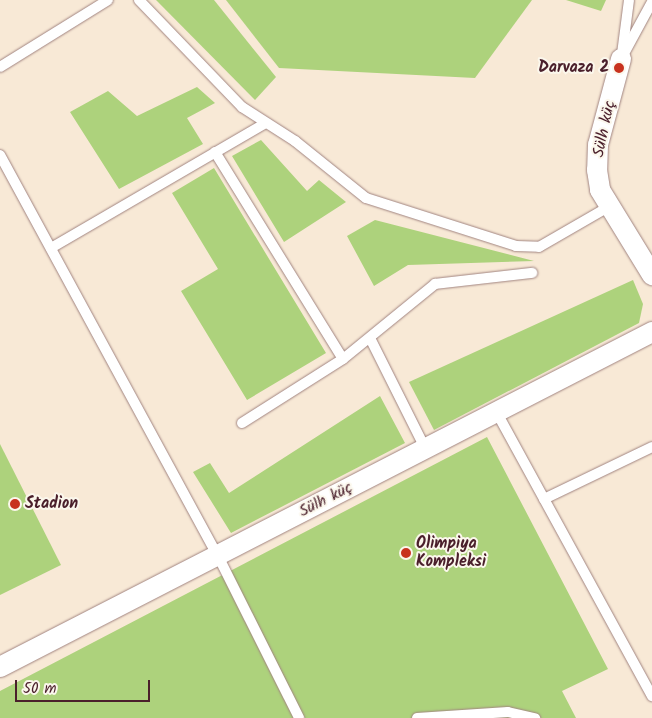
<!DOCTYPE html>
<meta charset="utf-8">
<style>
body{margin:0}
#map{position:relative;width:652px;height:718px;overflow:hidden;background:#f8e9d6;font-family:Kalam,sans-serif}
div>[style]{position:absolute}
.green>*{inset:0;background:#add27c}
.roads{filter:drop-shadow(0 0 1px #a18480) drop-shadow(0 0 1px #a18480)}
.service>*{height:10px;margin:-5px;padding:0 5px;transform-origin:5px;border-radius:5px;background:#fff}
.minor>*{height:20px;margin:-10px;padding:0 10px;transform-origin:10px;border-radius:10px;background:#fff}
.dots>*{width:14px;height:14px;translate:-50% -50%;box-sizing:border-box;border:2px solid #fbf7ec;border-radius:50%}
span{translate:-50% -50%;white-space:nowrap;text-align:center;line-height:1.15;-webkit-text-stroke:4px #fbf7ec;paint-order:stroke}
.poi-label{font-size:16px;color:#4a1f2b;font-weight:700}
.right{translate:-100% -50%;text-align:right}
.left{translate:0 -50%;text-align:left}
.street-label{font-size:16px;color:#4a1f2b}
.scale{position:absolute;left:15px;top:680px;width:135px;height:22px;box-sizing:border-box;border:2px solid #4a1f2b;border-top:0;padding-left:6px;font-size:15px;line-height:18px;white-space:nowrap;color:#4a1f2b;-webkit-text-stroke:4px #fbf7ec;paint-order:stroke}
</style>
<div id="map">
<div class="green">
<i style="clip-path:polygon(156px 0,214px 0,276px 77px,255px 100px)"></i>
<i style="clip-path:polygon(226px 0,532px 0,475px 78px,279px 68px)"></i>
<i style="clip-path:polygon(566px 0,606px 0,601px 11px)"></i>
<i style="clip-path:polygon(197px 87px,215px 103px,187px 118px,203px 144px,119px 189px,70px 112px,108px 91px,137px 116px)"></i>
<i style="clip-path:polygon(261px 140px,307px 191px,319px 180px,346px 202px,284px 242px,232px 156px)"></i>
<i style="clip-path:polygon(214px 168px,326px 353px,247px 400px,181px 291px,218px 269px,172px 193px)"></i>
<i style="clip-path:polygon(375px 220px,534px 261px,408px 265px,374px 286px,347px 236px)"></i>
<i style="clip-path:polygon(633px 280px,643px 304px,639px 323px,434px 430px,409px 382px)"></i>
<i style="clip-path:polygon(380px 396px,405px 443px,231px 533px,193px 472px,210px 463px,229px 493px)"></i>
<i style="clip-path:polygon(487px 437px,608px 669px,562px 691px,576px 718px,0 718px,0 691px)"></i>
<i style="clip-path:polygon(0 444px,61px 565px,0 595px)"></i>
</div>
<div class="roads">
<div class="service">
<i style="left:139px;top:0;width:149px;rotate:46.1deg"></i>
<i style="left:242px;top:107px;width:63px;rotate:32.7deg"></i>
<i style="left:295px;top:141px;width:91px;rotate:38.8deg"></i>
<i style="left:366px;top:198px;width:157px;rotate:17.7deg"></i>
<i style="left:516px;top:246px;width:23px;rotate:2deg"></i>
<i style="left:539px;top:247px;width:82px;rotate:-30deg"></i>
<i style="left:622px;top:54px;width:54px;rotate:-82.6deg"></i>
<i style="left:621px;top:59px;width:65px;rotate:-61.5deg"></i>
<i style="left:0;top:67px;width:127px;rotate:-31.8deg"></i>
<i style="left:215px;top:152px;width:243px;rotate:58.3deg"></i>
<i style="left:0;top:155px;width:456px;rotate:61.5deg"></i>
<i style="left:218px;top:556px;width:181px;rotate:63.4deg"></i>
<i style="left:51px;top:248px;width:246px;rotate:-30.2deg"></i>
<i style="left:370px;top:338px;width:123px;rotate:63.4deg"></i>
<i style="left:497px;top:413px;width:323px;rotate:61.3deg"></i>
<i style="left:242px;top:423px;width:120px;rotate:-32.4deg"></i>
<i style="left:343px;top:359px;width:119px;rotate:-39.2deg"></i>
<i style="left:435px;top:284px;width:98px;rotate:-6.5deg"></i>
<i style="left:544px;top:499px;width:120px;rotate:-25.7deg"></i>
<i style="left:417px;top:718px;width:91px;rotate:-3.8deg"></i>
<i style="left:508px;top:712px;width:28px;rotate:13deg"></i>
</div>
<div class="minor">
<i style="left:621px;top:59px;width:89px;rotate:105deg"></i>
<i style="left:598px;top:145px;width:25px;rotate:92deg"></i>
<i style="left:597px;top:170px;width:20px;rotate:81deg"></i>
<i style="left:600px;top:190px;width:100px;rotate:58.5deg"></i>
<i style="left:0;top:667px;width:733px;rotate:-27.19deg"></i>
</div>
</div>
<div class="dots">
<i style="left:619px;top:68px;background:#c8321e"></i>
<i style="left:15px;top:504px;background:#c8321e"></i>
<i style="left:406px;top:553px;background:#c8321e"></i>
</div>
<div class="poi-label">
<span class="right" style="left:609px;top:68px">Darvaza 2</span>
<span class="left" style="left:25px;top:504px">Stadion</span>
<span class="left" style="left:416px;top:553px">Olimpiya<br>Kompleksi</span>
</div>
<div class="street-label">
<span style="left:605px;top:129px;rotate:-78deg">Sülh küç</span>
<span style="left:326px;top:500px;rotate:-27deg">Sülh küç</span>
</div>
<div class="scale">50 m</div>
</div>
